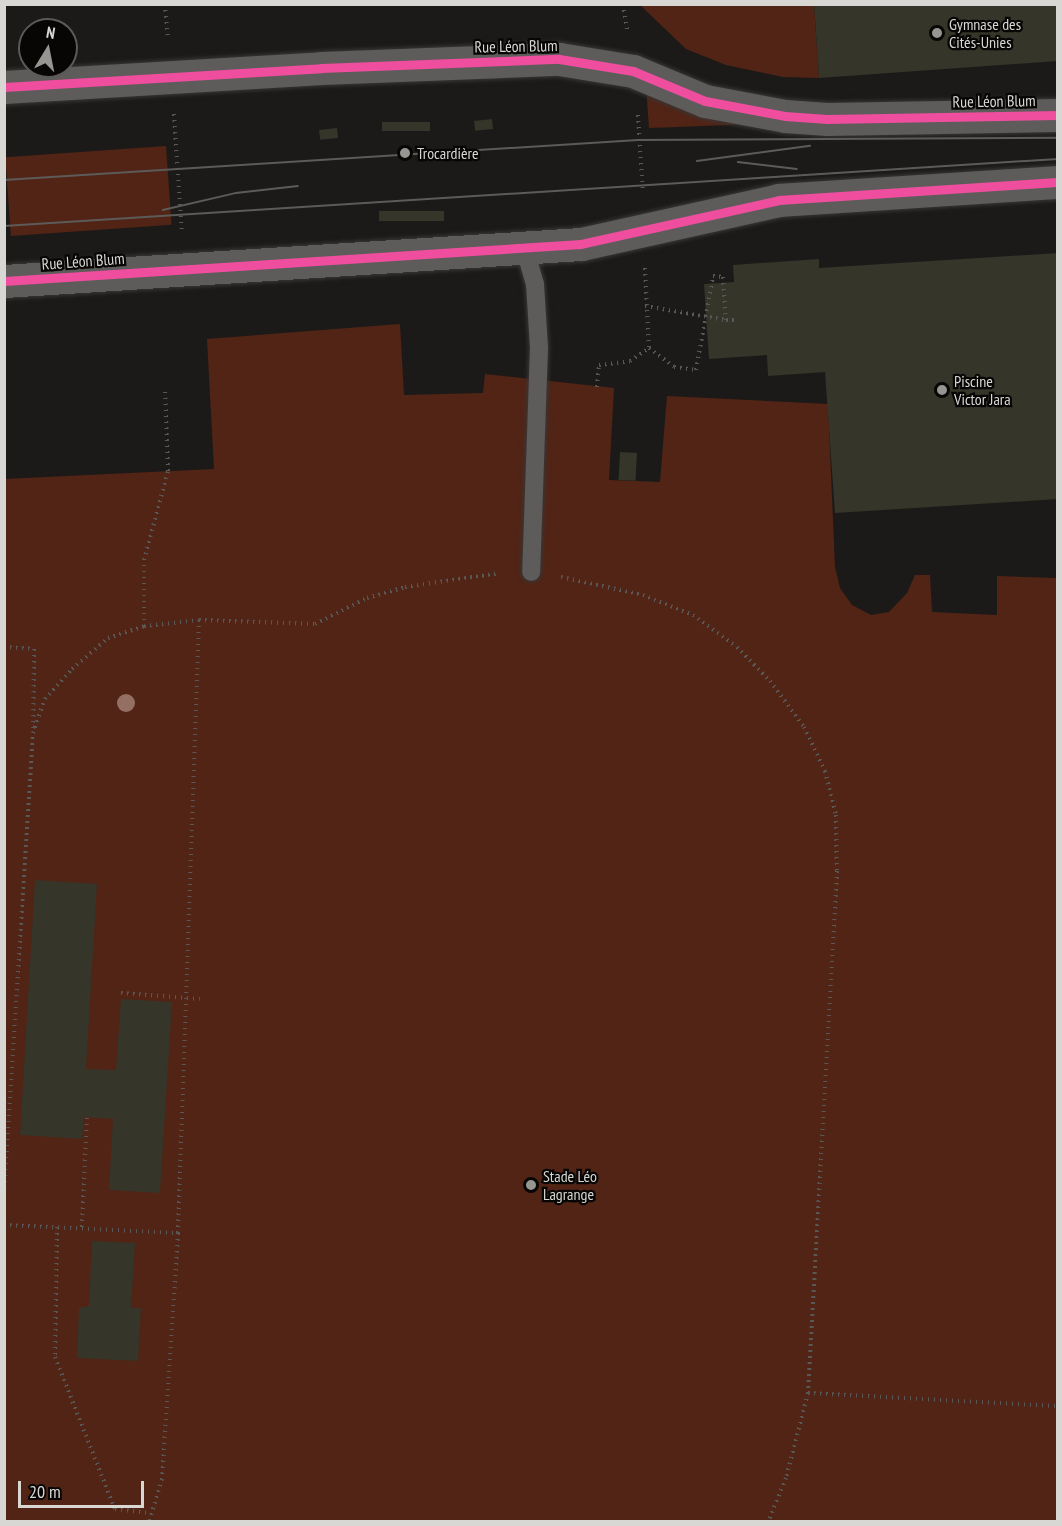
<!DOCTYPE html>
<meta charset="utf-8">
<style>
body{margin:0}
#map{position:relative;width:1062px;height:1526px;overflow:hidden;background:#1c1a18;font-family:"PT Sans Narrow",sans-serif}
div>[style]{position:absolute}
.green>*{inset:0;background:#522415;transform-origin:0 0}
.building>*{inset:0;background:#353529;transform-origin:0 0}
.path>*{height:4px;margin-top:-2px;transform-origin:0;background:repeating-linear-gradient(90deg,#595856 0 1.5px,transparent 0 6px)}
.roads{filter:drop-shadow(0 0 2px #383736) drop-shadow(0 0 2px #383736)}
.lane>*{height:18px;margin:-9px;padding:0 9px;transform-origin:9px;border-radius:9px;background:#5d5c5a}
.street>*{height:33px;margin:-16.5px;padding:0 16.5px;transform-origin:16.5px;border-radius:16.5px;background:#5d5c5a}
.tram>*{height:1.5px;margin:-0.75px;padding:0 0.75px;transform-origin:0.75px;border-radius:0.75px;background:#5c5b59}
.cycleway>*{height:9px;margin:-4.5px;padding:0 4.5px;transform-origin:4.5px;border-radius:4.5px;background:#ef4d9e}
.trees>*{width:18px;height:18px;margin:-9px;border-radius:50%;background:#947064}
.dots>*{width:16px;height:16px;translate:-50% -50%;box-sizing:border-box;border:3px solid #070605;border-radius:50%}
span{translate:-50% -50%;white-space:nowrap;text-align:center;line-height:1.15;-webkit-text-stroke:4.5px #070605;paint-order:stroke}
.poi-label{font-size:16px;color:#d8d7d4}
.left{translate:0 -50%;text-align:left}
.street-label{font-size:16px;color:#d8d7d4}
.frame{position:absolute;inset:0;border:6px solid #d8d7d4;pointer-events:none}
.north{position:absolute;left:18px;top:18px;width:60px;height:60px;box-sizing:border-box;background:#070605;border:2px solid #5b5a58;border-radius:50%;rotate:10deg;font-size:16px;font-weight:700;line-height:24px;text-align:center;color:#d8d7d4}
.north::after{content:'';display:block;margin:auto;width:21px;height:27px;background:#969592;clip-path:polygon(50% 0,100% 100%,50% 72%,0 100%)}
.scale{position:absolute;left:18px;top:1481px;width:126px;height:27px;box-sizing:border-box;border:3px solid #d8d7d4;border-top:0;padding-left:8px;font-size:18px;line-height:21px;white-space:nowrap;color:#d8d7d4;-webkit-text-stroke:4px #070605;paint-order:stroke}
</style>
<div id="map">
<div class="green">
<i style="clip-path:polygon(640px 5px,814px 5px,819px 78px,783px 77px,726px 65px,686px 49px)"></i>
<i style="clip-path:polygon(646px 85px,785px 123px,649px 128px)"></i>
<i style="left:166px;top:146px;width:79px;height:161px;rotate:86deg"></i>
<i style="clip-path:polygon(400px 324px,404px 395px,483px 393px,485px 374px,614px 388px,609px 480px,660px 482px,667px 396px,828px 404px,835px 567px,840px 588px,852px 605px,871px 615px,889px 612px,907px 593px,915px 575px,930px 575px,932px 612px,997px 615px,997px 576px,1057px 578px,1057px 1521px,5px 1521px,4px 479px,214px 469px,207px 339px)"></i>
</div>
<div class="building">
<i style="clip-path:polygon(814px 4px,1058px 4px,1058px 61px,819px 78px)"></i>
<i style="left:492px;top:119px;width:10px;height:18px;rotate:84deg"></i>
<i style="left:430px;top:122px;width:9px;height:48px;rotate:90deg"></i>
<i style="left:337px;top:128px;width:10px;height:18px;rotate:84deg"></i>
<i style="left:444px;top:211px;width:10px;height:65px;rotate:90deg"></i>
<i style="clip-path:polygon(1058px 253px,1058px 499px,835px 513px,825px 372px,768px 376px,767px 355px,709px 359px,704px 284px,734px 282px,733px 265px,819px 259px,819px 268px)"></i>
<i style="left:620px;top:452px;width:17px;height:28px;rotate:3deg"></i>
<i style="clip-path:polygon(35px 880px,97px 884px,86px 1069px,116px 1070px,121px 999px,172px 1002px,160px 1193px,109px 1190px,113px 1119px,84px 1117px,82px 1139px,20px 1135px)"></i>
<i style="clip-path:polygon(92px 1241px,135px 1243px,131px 1308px,141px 1308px,138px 1361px,77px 1358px,79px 1308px,89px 1306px)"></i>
</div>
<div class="path">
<i style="left:165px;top:4px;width:34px;rotate:85deg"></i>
<i style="left:623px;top:4px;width:26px;rotate:81deg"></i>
<i style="left:174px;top:114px;width:119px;rotate:86.2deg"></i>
<i style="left:638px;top:115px;width:77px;rotate:86.3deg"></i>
<i style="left:645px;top:268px;width:80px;rotate:87.1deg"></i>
<i style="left:649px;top:348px;width:31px;rotate:37deg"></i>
<i style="left:674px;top:367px;width:22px;rotate:8deg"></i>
<i style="left:696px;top:370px;width:96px;rotate:-79.7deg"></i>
<i style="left:713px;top:276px;width:10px;rotate:6deg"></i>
<i style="left:723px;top:277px;width:43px;rotate:86deg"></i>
<i style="left:726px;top:320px;width:9px"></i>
<i style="left:645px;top:306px;width:82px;rotate:9.8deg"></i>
<i style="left:597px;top:387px;width:22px;rotate:-85deg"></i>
<i style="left:599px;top:365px;width:31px;rotate:-7deg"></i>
<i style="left:630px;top:361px;width:23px;rotate:-34deg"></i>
<i style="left:561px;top:577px;width:84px;rotate:12.4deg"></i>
<i style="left:643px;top:595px;width:54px;rotate:21.8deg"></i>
<i style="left:693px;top:615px;width:54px;rotate:36deg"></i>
<i style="left:737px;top:647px;width:47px;rotate:45.9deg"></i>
<i style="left:770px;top:681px;width:57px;rotate:53.5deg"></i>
<i style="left:804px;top:727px;width:49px;rotate:64.5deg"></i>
<i style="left:825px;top:771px;width:45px;rotate:76deg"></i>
<i style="left:836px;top:815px;width:56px;rotate:89deg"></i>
<i style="left:837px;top:871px;width:523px;rotate:93.18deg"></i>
<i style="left:808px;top:1393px;width:88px;rotate:104.5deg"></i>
<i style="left:786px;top:1478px;width:48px;rotate:112.2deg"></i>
<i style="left:144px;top:626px;width:55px;rotate:-6.2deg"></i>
<i style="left:199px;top:620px;width:116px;rotate:2deg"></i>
<i style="left:315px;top:624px;width:58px;rotate:-26.6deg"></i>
<i style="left:367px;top:598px;width:40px;rotate:-16deg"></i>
<i style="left:405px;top:587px;width:96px;rotate:-8.4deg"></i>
<i style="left:4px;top:647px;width:30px;rotate:4deg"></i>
<i style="left:34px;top:649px;width:80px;rotate:90.7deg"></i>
<i style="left:121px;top:993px;width:79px;rotate:4.3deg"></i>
<i style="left:4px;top:1194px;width:462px;rotate:-86.4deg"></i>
<i style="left:33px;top:733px;width:36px;rotate:-71deg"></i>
<i style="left:45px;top:699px;width:40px;rotate:-48deg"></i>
<i style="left:72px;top:669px;width:48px;rotate:-40.7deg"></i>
<i style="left:108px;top:638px;width:38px;rotate:-18deg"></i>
<i style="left:144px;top:626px;width:66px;rotate:-90deg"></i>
<i style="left:144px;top:560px;width:92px;rotate:-74.9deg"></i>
<i style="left:168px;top:471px;width:80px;rotate:-92.1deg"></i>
<i style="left:4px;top:1225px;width:174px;rotate:2.6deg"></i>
<i style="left:178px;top:1233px;width:247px;rotate:93.7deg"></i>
<i style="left:162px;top:1479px;width:45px;rotate:106.8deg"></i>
<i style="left:57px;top:1227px;width:130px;rotate:90.9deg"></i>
<i style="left:55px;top:1357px;width:163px;rotate:68.5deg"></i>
<i style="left:115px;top:1509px;width:35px;rotate:7deg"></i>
<i style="left:82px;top:1227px;width:110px;rotate:-87.4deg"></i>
<i style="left:178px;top:1233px;width:613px;rotate:-88.04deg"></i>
<i style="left:808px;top:1393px;width:250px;rotate:3deg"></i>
</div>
<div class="roads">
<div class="lane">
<i style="left:524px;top:246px;width:40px;rotate:74deg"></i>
<i style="left:535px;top:284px;width:64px;rotate:86.4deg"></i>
<i style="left:539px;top:348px;width:224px;rotate:92deg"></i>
</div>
<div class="street">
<i style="left:4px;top:87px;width:318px;rotate:-3.4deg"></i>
<i style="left:321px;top:68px;width:238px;rotate:-2.2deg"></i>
<i style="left:559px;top:59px;width:75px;rotate:9.2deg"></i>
<i style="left:633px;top:71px;width:78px;rotate:22.6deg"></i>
<i style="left:705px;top:101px;width:81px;rotate:10.6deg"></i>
<i style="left:785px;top:116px;width:42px;rotate:4.1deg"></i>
<i style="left:827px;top:119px;width:231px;rotate:-1deg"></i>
<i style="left:4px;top:281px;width:578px;rotate:-3.67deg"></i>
<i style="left:581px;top:244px;width:203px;rotate:-12.5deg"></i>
<i style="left:779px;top:200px;width:280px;rotate:-3.7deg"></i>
</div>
</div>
<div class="tram">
<i style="left:697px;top:161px;width:114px;rotate:-7.6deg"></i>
<i style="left:738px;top:162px;width:59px;rotate:6.8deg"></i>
<i style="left:4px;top:180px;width:635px;rotate:-3.61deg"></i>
<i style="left:638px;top:140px;width:420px;rotate:-0.3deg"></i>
<i style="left:163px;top:210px;width:75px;rotate:-13.1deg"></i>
<i style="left:236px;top:193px;width:62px;rotate:-6.4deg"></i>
<i style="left:4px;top:226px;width:1056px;rotate:-3.64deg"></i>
</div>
<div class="cycleway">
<i style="left:4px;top:87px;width:318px;rotate:-3.4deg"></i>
<i style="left:321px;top:68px;width:238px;rotate:-2.2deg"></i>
<i style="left:559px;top:59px;width:75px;rotate:9.2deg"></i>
<i style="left:633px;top:71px;width:78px;rotate:22.6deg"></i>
<i style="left:705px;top:101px;width:81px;rotate:10.6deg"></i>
<i style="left:785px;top:116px;width:42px;rotate:4.1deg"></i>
<i style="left:827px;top:119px;width:231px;rotate:-1deg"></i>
<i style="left:4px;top:281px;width:578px;rotate:-3.67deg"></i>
<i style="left:581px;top:244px;width:203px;rotate:-12.5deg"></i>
<i style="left:779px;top:200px;width:280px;rotate:-3.7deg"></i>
</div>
<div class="trees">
<i style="left:126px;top:703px"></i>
</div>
<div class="dots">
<i style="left:937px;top:33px;background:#969592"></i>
<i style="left:405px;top:153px;background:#969592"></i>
<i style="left:942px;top:390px;background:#969592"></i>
<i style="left:531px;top:1185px;background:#969592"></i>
</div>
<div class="poi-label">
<span class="left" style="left:949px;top:33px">Gymnase des<br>Cités-Unies</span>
<span class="left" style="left:417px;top:153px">Trocardière</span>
<span class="left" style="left:954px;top:390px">Piscine<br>Victor Jara</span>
<span class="left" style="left:543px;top:1185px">Stade Léo<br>Lagrange</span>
</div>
<div class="street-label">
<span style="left:516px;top:46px;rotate:-1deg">Rue Léon Blum</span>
<span style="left:994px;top:101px;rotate:-1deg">Rue Léon Blum</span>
<span style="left:83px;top:261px;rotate:-4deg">Rue Léon Blum</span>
</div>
<div class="frame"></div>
<div class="north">N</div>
<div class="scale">20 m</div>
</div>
